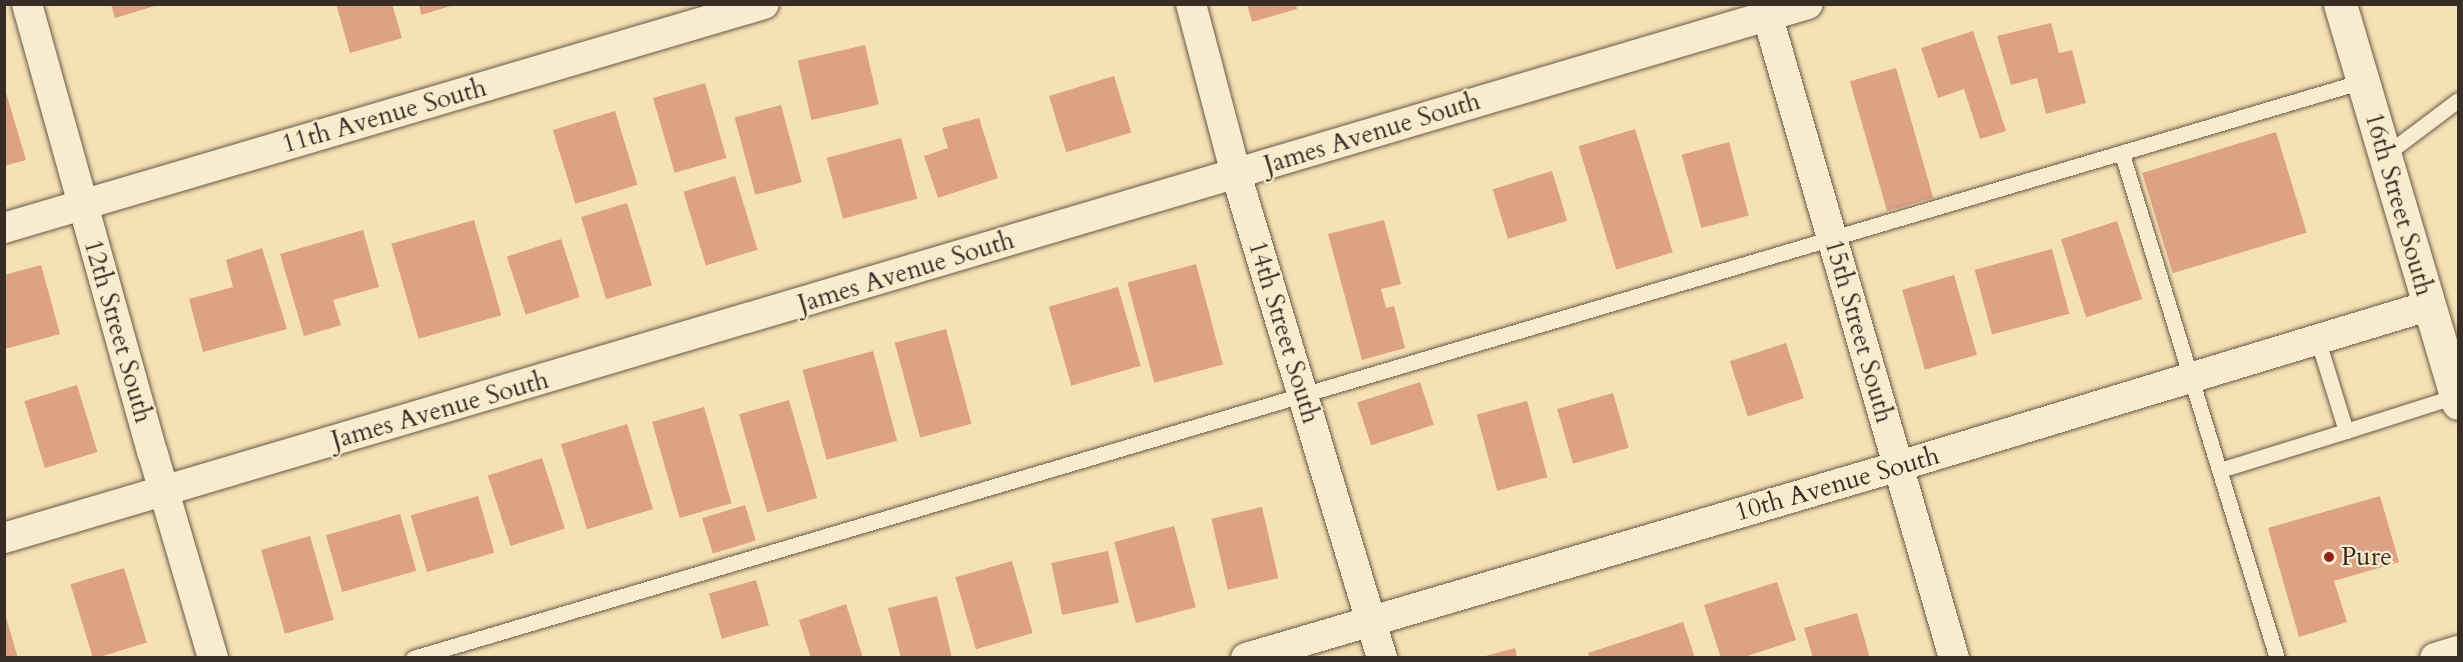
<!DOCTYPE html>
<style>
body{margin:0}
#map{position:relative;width:2463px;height:662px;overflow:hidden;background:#f6e1b4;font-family:Cardo,serif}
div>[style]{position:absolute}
.building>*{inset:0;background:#dda184;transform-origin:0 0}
.roads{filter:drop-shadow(0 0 2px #68594a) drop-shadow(0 0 2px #68594a)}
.lane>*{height:15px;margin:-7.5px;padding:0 7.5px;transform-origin:7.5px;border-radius:7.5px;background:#f9ecce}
.street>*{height:30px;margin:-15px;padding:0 15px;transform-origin:15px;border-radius:15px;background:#f9ecce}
.secondary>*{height:33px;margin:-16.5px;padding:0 16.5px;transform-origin:16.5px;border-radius:16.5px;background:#f9ecce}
.dots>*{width:16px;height:16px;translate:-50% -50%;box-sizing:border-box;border:3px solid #f9ecce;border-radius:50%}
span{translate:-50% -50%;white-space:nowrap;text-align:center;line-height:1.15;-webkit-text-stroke:4.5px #f9ecce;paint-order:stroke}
.street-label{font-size:26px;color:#382c26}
.poi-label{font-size:26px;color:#382c26}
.left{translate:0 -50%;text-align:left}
.frame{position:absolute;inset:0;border:6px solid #382c26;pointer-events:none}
</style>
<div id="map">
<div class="building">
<i style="clip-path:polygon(111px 4px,158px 4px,158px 5px,115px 18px)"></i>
<i style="clip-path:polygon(336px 4px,392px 4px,402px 38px,350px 53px)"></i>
<i style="clip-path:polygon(419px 4px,454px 4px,454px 5px,421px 15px)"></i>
<i style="clip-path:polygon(1247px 4px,1296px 4px,1297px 9px,1252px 22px)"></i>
<i style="clip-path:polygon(2051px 23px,2059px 53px,2072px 50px,2086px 103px,2046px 114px,2037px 78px,2011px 85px,1997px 36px)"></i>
<i style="clip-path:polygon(1973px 31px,2006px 131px,1980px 139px,1964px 89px,1938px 98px,1921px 48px)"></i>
<i style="left:865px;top:45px;width:61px;height:69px;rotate:77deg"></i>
<i style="left:1896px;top:68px;width:135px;height:48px;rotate:74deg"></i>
<i style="left:1114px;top:76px;width:59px;height:68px;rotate:73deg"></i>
<i style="left:705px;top:83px;width:78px;height:54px;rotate:74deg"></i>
<i style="clip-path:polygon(4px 86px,26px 160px,4px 166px)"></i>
<i style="left:781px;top:105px;width:80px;height:48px;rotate:75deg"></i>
<i style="left:615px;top:111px;width:77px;height:65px;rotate:73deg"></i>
<i style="clip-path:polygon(979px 118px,998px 178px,938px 198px,924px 156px,948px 148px,942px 128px)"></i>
<i style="left:1635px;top:129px;width:129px;height:59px;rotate:73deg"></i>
<i style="left:2276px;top:132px;width:105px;height:140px;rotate:73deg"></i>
<i style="left:901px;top:138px;width:63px;height:77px;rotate:75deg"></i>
<i style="left:1729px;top:142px;width:76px;height:49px;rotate:75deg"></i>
<i style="left:1552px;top:171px;width:52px;height:62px;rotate:73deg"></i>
<i style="left:735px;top:176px;width:77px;height:54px;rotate:73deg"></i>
<i style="left:627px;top:203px;width:86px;height:48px;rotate:73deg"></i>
<i style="left:474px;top:220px;width:99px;height:86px;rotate:74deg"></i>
<i style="clip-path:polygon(1384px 220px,1401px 284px,1381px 289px,1386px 308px,1394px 306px,1405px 348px,1362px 360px,1328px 234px)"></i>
<i style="left:2117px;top:221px;width:82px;height:59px;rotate:72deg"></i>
<i style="clip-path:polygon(363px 230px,379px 287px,333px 300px,341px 325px,304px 336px,280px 254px)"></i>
<i style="left:561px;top:239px;width:61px;height:57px;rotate:72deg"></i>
<i style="clip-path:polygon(262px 248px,287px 329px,203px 352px,189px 299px,233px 287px,226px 260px)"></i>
<i style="left:2052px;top:249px;width:67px;height:80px;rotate:75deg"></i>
<i style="left:1196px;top:264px;width:104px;height:71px;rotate:75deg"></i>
<i style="clip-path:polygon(41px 265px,60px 334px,5px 349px,4px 275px)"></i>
<i style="left:1954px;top:275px;width:83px;height:54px;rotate:74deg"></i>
<i style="left:1118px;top:287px;width:82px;height:72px;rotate:74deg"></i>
<i style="left:946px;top:329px;width:98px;height:53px;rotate:75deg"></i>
<i style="left:1786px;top:343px;width:58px;height:59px;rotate:72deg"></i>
<i style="left:873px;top:351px;width:93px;height:73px;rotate:75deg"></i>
<i style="left:1420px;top:382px;width:45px;height:66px;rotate:72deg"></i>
<i style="left:77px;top:385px;width:70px;height:55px;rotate:73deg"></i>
<i style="left:1613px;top:393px;width:57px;height:58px;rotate:74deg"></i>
<i style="left:789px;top:400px;width:102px;height:52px;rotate:74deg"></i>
<i style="left:1527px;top:401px;width:79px;height:52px;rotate:75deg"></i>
<i style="left:704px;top:407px;width:100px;height:54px;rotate:74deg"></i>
<i style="left:627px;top:424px;width:89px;height:69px;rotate:73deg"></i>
<i style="left:542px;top:458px;width:74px;height:57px;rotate:72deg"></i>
<i style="left:478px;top:496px;width:59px;height:70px;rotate:74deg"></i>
<i style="clip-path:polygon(2380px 496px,2399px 562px,2334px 581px,2347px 622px,2299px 637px,2268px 528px)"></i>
<i style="left:745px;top:505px;width:37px;height:45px;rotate:73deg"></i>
<i style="left:1262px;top:507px;width:73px;height:52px;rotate:77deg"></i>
<i style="left:400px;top:514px;width:59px;height:77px;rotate:74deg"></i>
<i style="left:1174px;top:526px;width:84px;height:62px;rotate:75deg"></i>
<i style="left:310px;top:536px;width:87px;height:51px;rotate:74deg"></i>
<i style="left:1108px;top:551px;width:53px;height:58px;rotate:78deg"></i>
<i style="left:1012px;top:561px;width:75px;height:59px;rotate:74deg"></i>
<i style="left:124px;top:568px;width:78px;height:56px;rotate:73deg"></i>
<i style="left:756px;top:580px;width:47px;height:49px;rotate:74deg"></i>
<i style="clip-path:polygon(1777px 582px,1796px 640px,1741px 658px,1721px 658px,1704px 605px)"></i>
<i style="clip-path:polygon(937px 596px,952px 658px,901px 658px,888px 608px)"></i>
<i style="clip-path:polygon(846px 604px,863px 658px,811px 658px,799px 620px)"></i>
<i style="clip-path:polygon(1857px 613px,1870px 658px,1813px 658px,1804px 628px)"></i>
<i style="clip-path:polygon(4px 614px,5px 614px,18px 658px,4px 658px)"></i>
<i style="clip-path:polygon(1683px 622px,1695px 658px,1590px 658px,1588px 653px)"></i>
<i style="clip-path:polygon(1515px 648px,1517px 658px,1483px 658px,1482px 657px)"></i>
</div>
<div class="roads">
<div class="lane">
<i style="left:2122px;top:154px;width:527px;rotate:72.91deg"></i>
<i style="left:2385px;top:155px;width:91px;rotate:-37deg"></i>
<i style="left:2346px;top:431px;width:115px;rotate:-17.7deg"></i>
<i style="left:2220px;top:470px;width:132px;rotate:-17.2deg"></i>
<i style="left:2346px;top:431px;width:94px;rotate:-107.3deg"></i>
<i style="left:413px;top:658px;width:2034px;rotate:-16.48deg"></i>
</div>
<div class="street">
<i style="left:27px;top:4px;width:467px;rotate:74.4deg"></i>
<i style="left:153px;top:454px;width:213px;rotate:73.6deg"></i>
<i style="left:1191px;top:4px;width:176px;rotate:75.2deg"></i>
<i style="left:1236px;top:174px;width:506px;rotate:73.21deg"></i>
<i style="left:1764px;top:4px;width:681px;rotate:73.8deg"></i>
<i style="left:4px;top:228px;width:792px;rotate:-16.42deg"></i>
<i style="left:4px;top:538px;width:1881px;rotate:-16.49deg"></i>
<i style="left:1246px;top:658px;width:681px;rotate:-16.38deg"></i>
<i style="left:1899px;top:466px;width:553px;rotate:-16.83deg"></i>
<i style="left:2435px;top:658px;width:24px;rotate:-17deg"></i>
</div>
<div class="secondary">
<i style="left:2340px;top:4px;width:416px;rotate:73.5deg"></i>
</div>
</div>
<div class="dots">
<i style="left:2329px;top:557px;background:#8f2418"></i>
</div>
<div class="street-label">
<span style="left:384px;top:116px;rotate:-16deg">11th Avenue South</span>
<span style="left:1372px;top:133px;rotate:-17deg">James Avenue South</span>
<span style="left:2399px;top:204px;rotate:74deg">16th Street South</span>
<span style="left:906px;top:272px;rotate:-17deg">James Avenue South</span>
<span style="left:118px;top:331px;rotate:74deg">12th Street South</span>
<span style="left:1859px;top:331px;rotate:74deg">15th Street South</span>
<span style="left:1284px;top:332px;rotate:73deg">14th Street South</span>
<span style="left:440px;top:410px;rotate:-16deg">James Avenue South</span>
<span style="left:1837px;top:484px;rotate:-16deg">10th Avenue South</span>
</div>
<div class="poi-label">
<span class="left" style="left:2341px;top:557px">Pure</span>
</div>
<div class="frame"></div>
</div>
